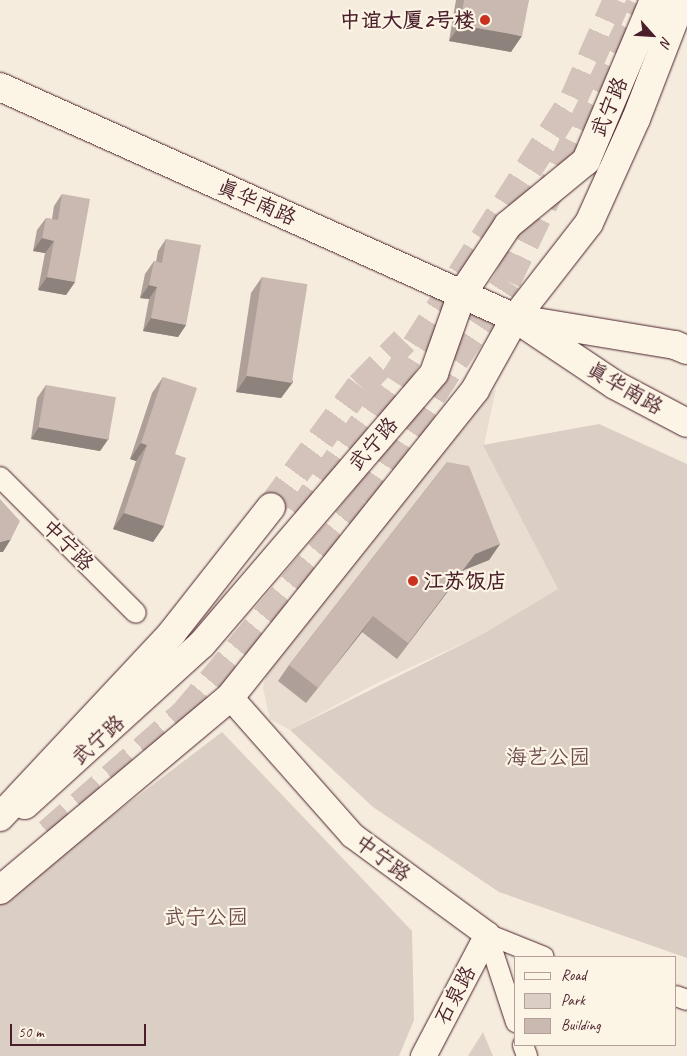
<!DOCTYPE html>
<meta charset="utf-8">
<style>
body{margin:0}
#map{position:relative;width:687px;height:1056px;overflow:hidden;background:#f5ecde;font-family:Caveat,"LXGW WenKai TC",sans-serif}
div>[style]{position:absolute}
.built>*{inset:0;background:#e8ddd0}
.green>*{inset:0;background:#dbcec4}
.trunk-tunnel>*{height:28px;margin-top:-14px;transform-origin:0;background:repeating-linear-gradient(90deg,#d3c3ba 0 28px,transparent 0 42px)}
.roads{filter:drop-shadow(0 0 1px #4a1f2b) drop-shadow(0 0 1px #4a1f2b)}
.minor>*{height:20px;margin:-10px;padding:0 10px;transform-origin:10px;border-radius:10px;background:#fcf5e5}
.tertiary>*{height:25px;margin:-12.5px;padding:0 12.5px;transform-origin:12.5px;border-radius:12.5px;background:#fcf5e5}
.secondary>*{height:28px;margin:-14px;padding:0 14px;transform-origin:14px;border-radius:14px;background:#fcf5e5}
.primary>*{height:28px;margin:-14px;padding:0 14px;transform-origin:14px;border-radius:14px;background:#fcf5e5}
.trunk>*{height:28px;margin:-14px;padding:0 14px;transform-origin:14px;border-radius:14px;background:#fcf5e5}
.wall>*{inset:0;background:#ae9f98}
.shaded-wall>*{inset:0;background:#8d827c}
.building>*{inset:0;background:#cab9b1;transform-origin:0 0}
.dots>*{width:14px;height:14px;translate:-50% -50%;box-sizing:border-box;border:2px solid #fcf5e5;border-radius:50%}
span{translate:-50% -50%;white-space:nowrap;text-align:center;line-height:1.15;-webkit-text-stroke:4.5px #fcf5e5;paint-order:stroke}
.poi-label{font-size:21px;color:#4a1f2b;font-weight:700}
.right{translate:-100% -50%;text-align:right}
.left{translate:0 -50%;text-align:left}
.street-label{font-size:21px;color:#4a1f2b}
.park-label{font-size:21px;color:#6e4b51}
.legend{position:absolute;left:514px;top:956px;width:162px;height:90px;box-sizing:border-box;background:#fcf5e5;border:1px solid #b59f9b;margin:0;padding:6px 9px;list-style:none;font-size:15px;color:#4a1f2b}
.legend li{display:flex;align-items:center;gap:10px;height:25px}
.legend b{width:25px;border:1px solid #b59f9b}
.north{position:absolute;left:627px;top:10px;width:50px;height:50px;-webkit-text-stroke:4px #fcf5e5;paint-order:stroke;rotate:116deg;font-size:14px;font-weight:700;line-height:20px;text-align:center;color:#4a1f2b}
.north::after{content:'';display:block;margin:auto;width:18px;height:22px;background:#4a1f2b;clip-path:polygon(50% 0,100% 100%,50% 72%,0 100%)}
.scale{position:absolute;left:10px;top:1024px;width:136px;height:22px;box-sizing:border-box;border:2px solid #4a1f2b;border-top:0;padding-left:6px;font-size:15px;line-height:18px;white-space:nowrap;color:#4a1f2b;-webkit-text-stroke:4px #fcf5e5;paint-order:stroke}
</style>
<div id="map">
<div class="built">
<i style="clip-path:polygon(496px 389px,484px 445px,558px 589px,481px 635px,377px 683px,290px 730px,270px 719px,263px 688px,266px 675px,478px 405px)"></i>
</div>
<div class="green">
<i style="clip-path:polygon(599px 424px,687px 464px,687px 958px,499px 892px,373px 807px,290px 730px,481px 635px,558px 589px,483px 445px)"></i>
<i style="clip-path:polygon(222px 732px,412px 931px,414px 1020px,399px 1056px,0 1056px,0 901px)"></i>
<i style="clip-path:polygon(483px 1032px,493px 1056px,468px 1056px)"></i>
</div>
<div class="trunk-tunnel">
<i style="left:271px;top:507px;width:150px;rotate:-53.7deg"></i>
<i style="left:360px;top:386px;width:63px;rotate:-45.6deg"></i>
<i style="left:298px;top:515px;width:164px;rotate:-54.7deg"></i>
<i style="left:393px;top:381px;width:336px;rotate:-57.4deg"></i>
<i style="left:574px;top:98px;width:107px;rotate:-66.3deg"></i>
<i style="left:48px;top:833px;width:181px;rotate:-41.2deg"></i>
<i style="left:184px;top:714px;width:278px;rotate:-50deg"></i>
<i style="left:363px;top:501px;width:263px;rotate:-56.8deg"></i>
<i style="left:507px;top:281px;width:306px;rotate:-64.4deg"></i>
</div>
<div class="roads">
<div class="minor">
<i style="left:0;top:477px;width:192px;rotate:45deg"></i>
<i style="left:487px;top:934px;width:93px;rotate:71.8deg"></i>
<i style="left:487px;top:934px;width:61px;rotate:22deg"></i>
<i style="left:676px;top:996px;width:12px;rotate:20deg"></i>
<i style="left:523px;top:1045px;width:12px;rotate:70deg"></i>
</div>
<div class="tertiary">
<i style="left:230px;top:697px;width:184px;rotate:48.5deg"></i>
<i style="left:352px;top:835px;width:167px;rotate:36.3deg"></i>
<i style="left:487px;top:934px;width:138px;rotate:117.7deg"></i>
</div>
<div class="secondary">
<i style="left:0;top:87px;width:564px;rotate:24.16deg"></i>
<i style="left:515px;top:318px;width:120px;rotate:33.8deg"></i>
<i style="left:615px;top:385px;width:81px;rotate:27.8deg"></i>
<i style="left:524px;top:320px;width:153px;rotate:9.4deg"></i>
<i style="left:675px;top:345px;width:13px;rotate:23deg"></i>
</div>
<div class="primary">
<i style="left:25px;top:805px;width:239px;rotate:-42.3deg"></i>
<i style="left:202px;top:644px;width:357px;rotate:-49.4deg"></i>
<i style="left:434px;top:373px;width:84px;rotate:-70.5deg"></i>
<i style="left:462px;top:294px;width:83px;rotate:-56.3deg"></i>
<i style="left:508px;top:225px;width:101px;rotate:-39.4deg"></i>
<i style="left:586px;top:161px;width:175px;rotate:-67.1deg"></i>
<i style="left:0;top:890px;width:300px;rotate:-40deg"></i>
<i style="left:230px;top:697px;width:393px;rotate:-51.4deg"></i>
<i style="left:475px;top:390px;width:82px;rotate:-60.9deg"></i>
<i style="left:515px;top:318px;width:120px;rotate:-52.1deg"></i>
<i style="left:589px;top:223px;width:114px;rotate:-65.7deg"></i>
<i style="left:636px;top:119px;width:128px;rotate:-68.9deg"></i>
</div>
<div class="trunk">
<i style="left:0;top:817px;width:252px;rotate:-46.9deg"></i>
<i style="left:172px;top:633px;width:160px;rotate:-51.8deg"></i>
</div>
</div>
<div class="wall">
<i style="clip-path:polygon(456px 0,529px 0,511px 52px,449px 41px)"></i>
<i style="clip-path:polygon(62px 194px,75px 282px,66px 295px,38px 290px,45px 253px,33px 251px,37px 230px,46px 218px,52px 219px,54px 206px)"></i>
<i style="clip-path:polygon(166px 239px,186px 325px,178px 337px,143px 331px,149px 299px,140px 298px,145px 274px,154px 261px,156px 262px,158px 251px)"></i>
<i style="clip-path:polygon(262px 277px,293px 382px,281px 398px,236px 392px,251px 293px)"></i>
<i style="clip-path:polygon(163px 377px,175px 454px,164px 526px,153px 542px,113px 529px,136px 461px,130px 459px,152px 393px)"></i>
<i style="clip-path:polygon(46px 385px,109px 438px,100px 451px,31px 439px,37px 398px)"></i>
<i style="clip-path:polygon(447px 462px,500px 544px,489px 560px,464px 570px,397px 659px,362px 632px,306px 703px,278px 681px,289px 665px)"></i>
</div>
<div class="shaded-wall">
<i style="clip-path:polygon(460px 25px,522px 36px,511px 52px,449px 41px)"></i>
<i style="clip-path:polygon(42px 238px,54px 241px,45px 253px,33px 251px)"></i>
<i style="clip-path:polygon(47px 277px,75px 282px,66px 295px,38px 290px)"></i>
<i style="clip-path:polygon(149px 285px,157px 287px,149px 299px,140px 298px)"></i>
<i style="clip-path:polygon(151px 318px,186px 325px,178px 337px,143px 331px)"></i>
<i style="clip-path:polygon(247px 376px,293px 382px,281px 398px,236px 392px)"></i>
<i style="clip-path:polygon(39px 427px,109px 438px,100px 451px,31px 439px)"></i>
<i style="clip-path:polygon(141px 443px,147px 445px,136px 461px,130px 459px)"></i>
<i style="clip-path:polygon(124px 513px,164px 526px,153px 542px,113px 529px)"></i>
<i style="clip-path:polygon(11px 539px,3px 552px,0 552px,0 542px)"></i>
<i style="clip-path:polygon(500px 544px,489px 560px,464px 570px,397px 659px,475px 554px)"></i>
<i style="clip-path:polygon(373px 616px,362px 632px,306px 703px,318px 688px)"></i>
</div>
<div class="building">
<i style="clip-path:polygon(464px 0,529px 0,522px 36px,460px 25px)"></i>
<i style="clip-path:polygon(62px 194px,90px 199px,75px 282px,47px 277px,54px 241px,42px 238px,46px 218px,58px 220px)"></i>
<i style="clip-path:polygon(166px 239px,201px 245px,186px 325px,151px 318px,157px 287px,149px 285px,154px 261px,162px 263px)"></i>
<i style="left:262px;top:277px;width:46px;height:100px;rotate:9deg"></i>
<i style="clip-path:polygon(163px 377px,197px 388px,175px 454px,186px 458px,164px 526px,124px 513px,147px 445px,141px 443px)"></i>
<i style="left:46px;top:385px;width:71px;height:43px;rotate:10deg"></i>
<i style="clip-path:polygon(447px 462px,469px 466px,500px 544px,475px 554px,408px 643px,373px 616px,318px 688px,289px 665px)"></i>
<i style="clip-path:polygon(0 499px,20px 521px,11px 539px,0 542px)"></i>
</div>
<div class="dots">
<i style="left:485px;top:20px;background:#c8321e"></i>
<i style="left:413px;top:581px;background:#c8321e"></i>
</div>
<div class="poi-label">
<span class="right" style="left:475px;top:20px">中谊大厦2号楼</span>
<span class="left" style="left:423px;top:581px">江苏饭店</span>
</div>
<div class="street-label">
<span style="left:609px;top:107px;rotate:-67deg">武宁路</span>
<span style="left:257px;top:202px;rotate:24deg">真华南路</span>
<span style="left:625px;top:388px;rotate:30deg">真华南路</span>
<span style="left:373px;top:444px;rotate:-49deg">武宁路</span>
<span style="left:68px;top:545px;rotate:45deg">中宁路</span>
<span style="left:98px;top:740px;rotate:-42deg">武宁路</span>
<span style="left:383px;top:858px;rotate:37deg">中宁路</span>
<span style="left:455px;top:995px;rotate:-62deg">石泉路</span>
</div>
<div class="park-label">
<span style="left:548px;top:757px">海艺公园</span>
<span style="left:206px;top:917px">武宁公园</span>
</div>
<ul class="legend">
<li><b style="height:6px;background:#fcf5e5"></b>Road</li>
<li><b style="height:14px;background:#dbcec4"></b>Park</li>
<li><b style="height:14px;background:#cab9b1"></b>Building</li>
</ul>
<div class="north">N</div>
<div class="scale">50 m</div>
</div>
